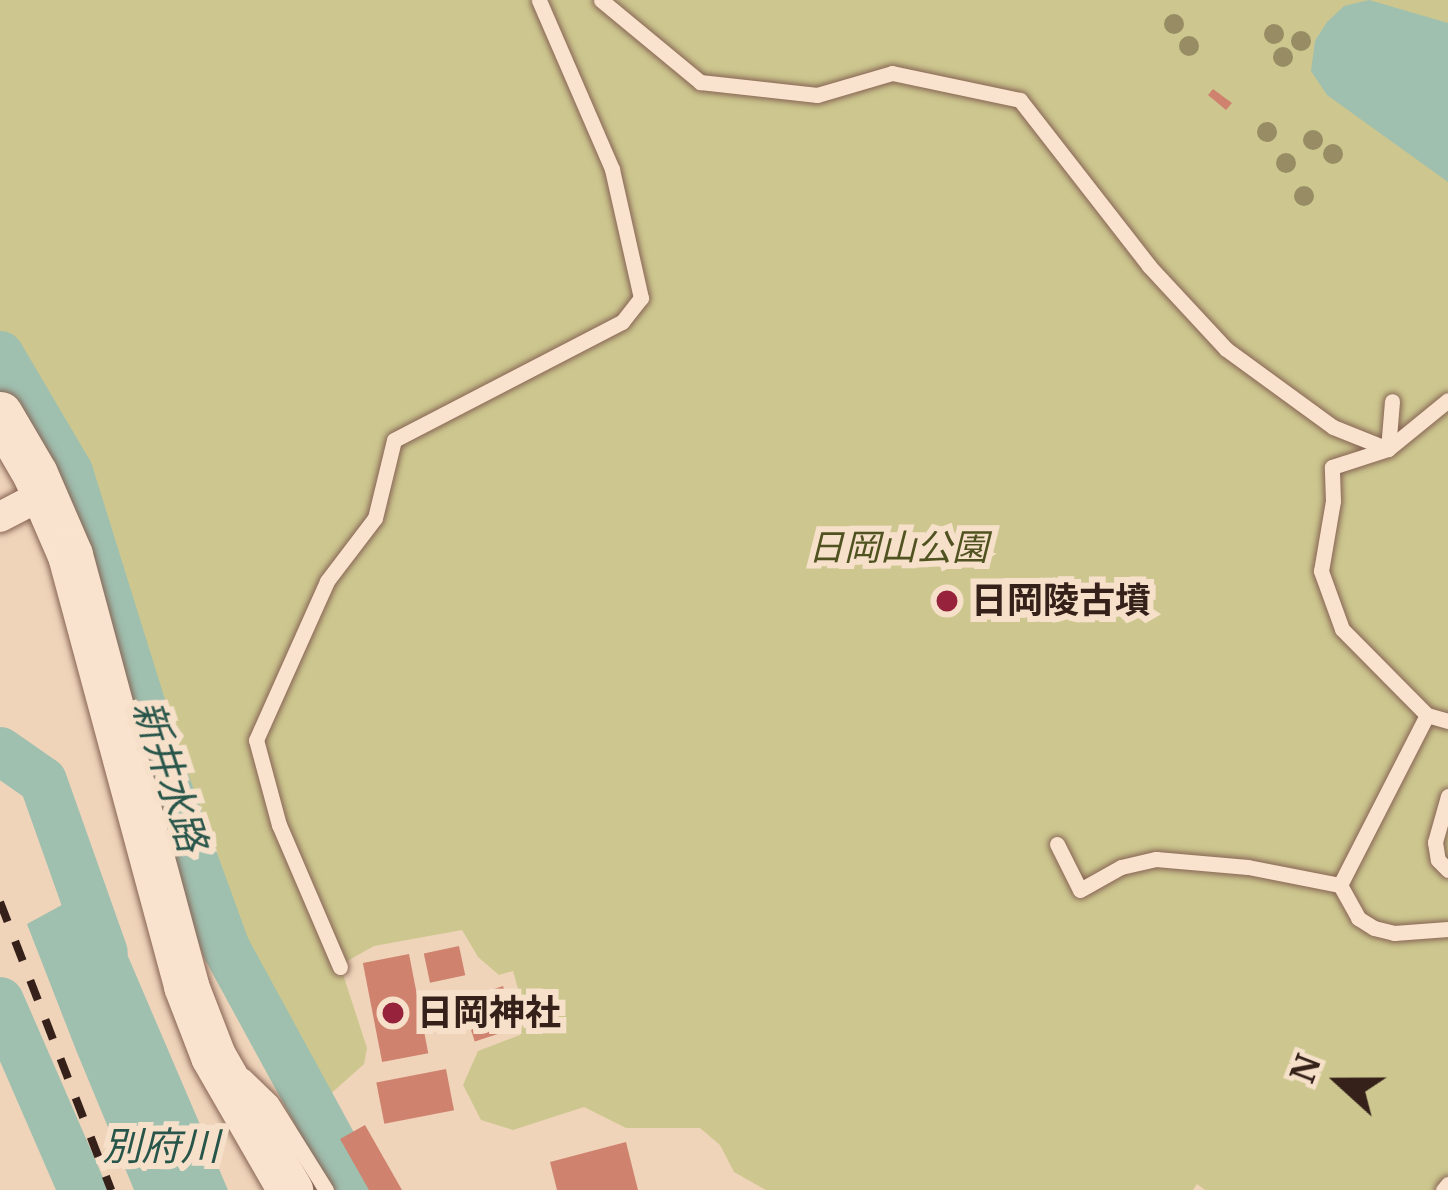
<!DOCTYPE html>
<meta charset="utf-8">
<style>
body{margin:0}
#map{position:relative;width:1448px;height:1190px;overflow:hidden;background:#efd4ba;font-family:Merriweather,"Noto Sans JP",serif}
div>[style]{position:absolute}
.green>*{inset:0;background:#cdc78f}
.water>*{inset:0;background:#9fbfaf}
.stream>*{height:8px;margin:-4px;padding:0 4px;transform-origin:4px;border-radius:4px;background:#9fbfaf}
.river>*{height:48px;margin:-24px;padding:0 24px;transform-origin:24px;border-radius:24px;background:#9fbfaf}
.building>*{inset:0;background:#cf826e;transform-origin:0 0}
.roads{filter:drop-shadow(0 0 3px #866454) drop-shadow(0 0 3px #866454)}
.lane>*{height:15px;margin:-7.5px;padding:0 7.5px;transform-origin:7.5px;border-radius:7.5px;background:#fae3ce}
.street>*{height:30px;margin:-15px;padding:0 15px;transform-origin:15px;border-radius:15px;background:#fae3ce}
.secondary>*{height:45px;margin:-22.5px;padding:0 22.5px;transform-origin:22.5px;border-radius:22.5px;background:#fae3ce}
.rail>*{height:8px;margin-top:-4px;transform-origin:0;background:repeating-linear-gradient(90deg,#35211a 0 21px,transparent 0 42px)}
.trees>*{width:20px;height:20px;margin:-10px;border-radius:50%;background:#988c65}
.dots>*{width:33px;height:33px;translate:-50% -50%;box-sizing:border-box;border:6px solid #f6e0ca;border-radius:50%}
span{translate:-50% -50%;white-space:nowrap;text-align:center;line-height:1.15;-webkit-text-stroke:12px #f6e0ca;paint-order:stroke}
.park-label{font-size:36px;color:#505220;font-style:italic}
.poi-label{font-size:36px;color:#35211a;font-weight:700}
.left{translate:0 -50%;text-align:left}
.water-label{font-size:39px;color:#285549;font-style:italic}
.north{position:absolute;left:1280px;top:1022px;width:120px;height:120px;-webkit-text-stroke:9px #f6e0ca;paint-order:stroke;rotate:291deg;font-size:33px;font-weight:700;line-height:48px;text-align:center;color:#35211a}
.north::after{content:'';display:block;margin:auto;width:42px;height:54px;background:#35211a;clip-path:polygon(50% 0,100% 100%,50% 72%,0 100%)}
</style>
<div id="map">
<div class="green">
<i style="clip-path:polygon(0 0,1448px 0,1448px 1190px,1205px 1190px,1197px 1184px,1193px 1190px,766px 1190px,734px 1172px,720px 1145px,700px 1128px,626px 1128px,584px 1107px,513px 1130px,481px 1120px,463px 1085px,478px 1051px,520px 1035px,525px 1014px,513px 971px,499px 975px,478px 957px,462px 930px,374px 946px,340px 965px,367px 1048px,364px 1064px,326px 1098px,299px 1084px,252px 1010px,214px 932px,185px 826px,86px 538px,52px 455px,0 355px)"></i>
</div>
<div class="water">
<i style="clip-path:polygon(1369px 0,1448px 23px,1448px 182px,1327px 95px,1311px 71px,1315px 41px,1327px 22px,1344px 6px)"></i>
<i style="clip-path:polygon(104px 882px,115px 926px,228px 1190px,134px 1190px,76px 1050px,27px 924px)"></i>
</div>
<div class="stream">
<i style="left:0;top:1045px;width:158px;rotate:66.2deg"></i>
</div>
<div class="river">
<i style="left:0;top:355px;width:136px;rotate:59.5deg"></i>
<i style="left:69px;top:472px;width:326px;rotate:72.7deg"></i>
<i style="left:166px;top:783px;width:176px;rotate:70deg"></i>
<i style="left:226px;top:948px;width:276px;rotate:61.4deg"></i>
<i style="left:0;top:751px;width:52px;rotate:34.9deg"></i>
<i style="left:43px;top:781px;width:182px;rotate:70.5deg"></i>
<i style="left:0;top:1001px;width:206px;rotate:66.5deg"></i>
</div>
<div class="building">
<i style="clip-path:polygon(1213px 89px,1232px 103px,1226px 110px,1208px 95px)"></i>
<i style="left:459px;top:946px;width:30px;height:36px;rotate:78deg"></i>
<i style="left:409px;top:954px;width:101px;height:47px;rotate:79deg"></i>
<i style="left:503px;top:986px;width:44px;height:44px;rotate:72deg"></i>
<i style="left:446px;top:1069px;width:42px;height:71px;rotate:79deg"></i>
<i style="clip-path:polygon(365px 1125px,402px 1190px,369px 1190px,340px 1139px)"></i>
<i style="clip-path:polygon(626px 1142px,638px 1190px,557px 1190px,550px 1162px)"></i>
</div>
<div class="roads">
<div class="lane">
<i style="left:601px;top:0;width:129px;rotate:39.6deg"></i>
<i style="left:700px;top:82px;width:118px;rotate:6.3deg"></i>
<i style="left:817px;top:95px;width:78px;rotate:-16.3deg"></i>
<i style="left:892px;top:73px;width:131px;rotate:11.9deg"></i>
<i style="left:1020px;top:100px;width:210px;rotate:52.1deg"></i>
<i style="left:1149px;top:266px;width:113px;rotate:47.1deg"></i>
<i style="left:1226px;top:349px;width:132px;rotate:36.1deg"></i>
<i style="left:1333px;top:427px;width:59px;rotate:21.8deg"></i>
<i style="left:1388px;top:449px;width:48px;rotate:-85.2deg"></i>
<i style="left:1427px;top:715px;width:22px;rotate:16deg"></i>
<i style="left:1448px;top:796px;width:48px;rotate:105.8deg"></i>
<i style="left:1435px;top:842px;width:18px;rotate:81deg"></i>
<i style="left:1438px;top:860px;width:14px;rotate:45deg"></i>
<i style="left:1057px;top:844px;width:51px;rotate:63.4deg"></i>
<i style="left:1080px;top:890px;width:47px;rotate:-29.3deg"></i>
<i style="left:1121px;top:867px;width:36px;rotate:-13deg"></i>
<i style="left:1156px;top:859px;width:92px;rotate:5deg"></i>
<i style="left:1248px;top:867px;width:94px;rotate:11.1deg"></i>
<i style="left:1340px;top:885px;width:191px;rotate:-62.9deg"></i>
<i style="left:1427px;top:715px;width:121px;rotate:-134.7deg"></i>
<i style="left:1342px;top:629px;width:62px;rotate:-109.9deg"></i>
<i style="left:1321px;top:571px;width:71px;rotate:-80.3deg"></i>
<i style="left:1333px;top:501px;width:34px;rotate:-92deg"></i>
<i style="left:1332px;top:467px;width:59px;rotate:-17.8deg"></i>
<i style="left:1388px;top:449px;width:77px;rotate:-39.2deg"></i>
<i style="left:1340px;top:885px;width:38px;rotate:61deg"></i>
<i style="left:1358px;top:918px;width:19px;rotate:32deg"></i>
<i style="left:1374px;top:928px;width:21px;rotate:14deg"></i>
<i style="left:1394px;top:933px;width:54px;rotate:-4.2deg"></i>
<i style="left:340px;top:967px;width:155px;rotate:-113.2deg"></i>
<i style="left:279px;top:825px;width:88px;rotate:-105.1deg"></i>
<i style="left:256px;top:740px;width:174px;rotate:-65.9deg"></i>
<i style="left:327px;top:581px;width:79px;rotate:-52.7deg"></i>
<i style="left:375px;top:518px;width:80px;rotate:-76.3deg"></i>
<i style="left:394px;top:440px;width:257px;rotate:-27.4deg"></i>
<i style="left:622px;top:322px;width:31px;rotate:-52deg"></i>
<i style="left:641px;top:298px;width:132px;rotate:-102.7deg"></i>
<i style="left:612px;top:169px;width:184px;rotate:-113.4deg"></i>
<i style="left:244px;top:1076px;width:37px;rotate:44deg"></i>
<i style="left:271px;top:1102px;width:104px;rotate:58deg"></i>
<i style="left:1443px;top:1190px;width:8px;rotate:-50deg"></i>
</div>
<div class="street">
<i style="left:0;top:517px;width:50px;rotate:-27.6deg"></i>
</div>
<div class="secondary">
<i style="left:0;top:414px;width:69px;rotate:59.7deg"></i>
<i style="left:35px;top:474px;width:88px;rotate:66.6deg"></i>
<i style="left:70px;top:555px;width:446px;rotate:74.9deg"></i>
<i style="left:186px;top:986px;width:75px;rotate:68.9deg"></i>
<i style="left:213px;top:1056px;width:155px;rotate:60.1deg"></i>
</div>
</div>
<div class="rail">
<i style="left:0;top:902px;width:309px;rotate:68.9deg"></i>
</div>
<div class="trees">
<i style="left:1174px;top:24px"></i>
<i style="left:1274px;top:34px"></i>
<i style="left:1301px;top:41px"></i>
<i style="left:1189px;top:46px"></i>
<i style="left:1283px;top:57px"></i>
<i style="left:1267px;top:132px"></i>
<i style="left:1313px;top:140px"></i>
<i style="left:1333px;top:154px"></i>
<i style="left:1286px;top:163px"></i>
<i style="left:1304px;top:196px"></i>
</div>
<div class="dots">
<i style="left:947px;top:601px;background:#97223c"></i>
<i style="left:393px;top:1013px;background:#97223c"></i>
</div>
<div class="park-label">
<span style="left:898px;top:548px">日岡山公園</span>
</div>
<div class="poi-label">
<span class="left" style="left:971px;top:601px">日岡陵古墳</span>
<span class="left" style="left:417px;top:1013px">日岡神社</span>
</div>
<div class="water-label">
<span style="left:169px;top:776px;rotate:72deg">新井水路</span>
<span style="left:161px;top:1147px">別府川</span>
</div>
<div class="north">N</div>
</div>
